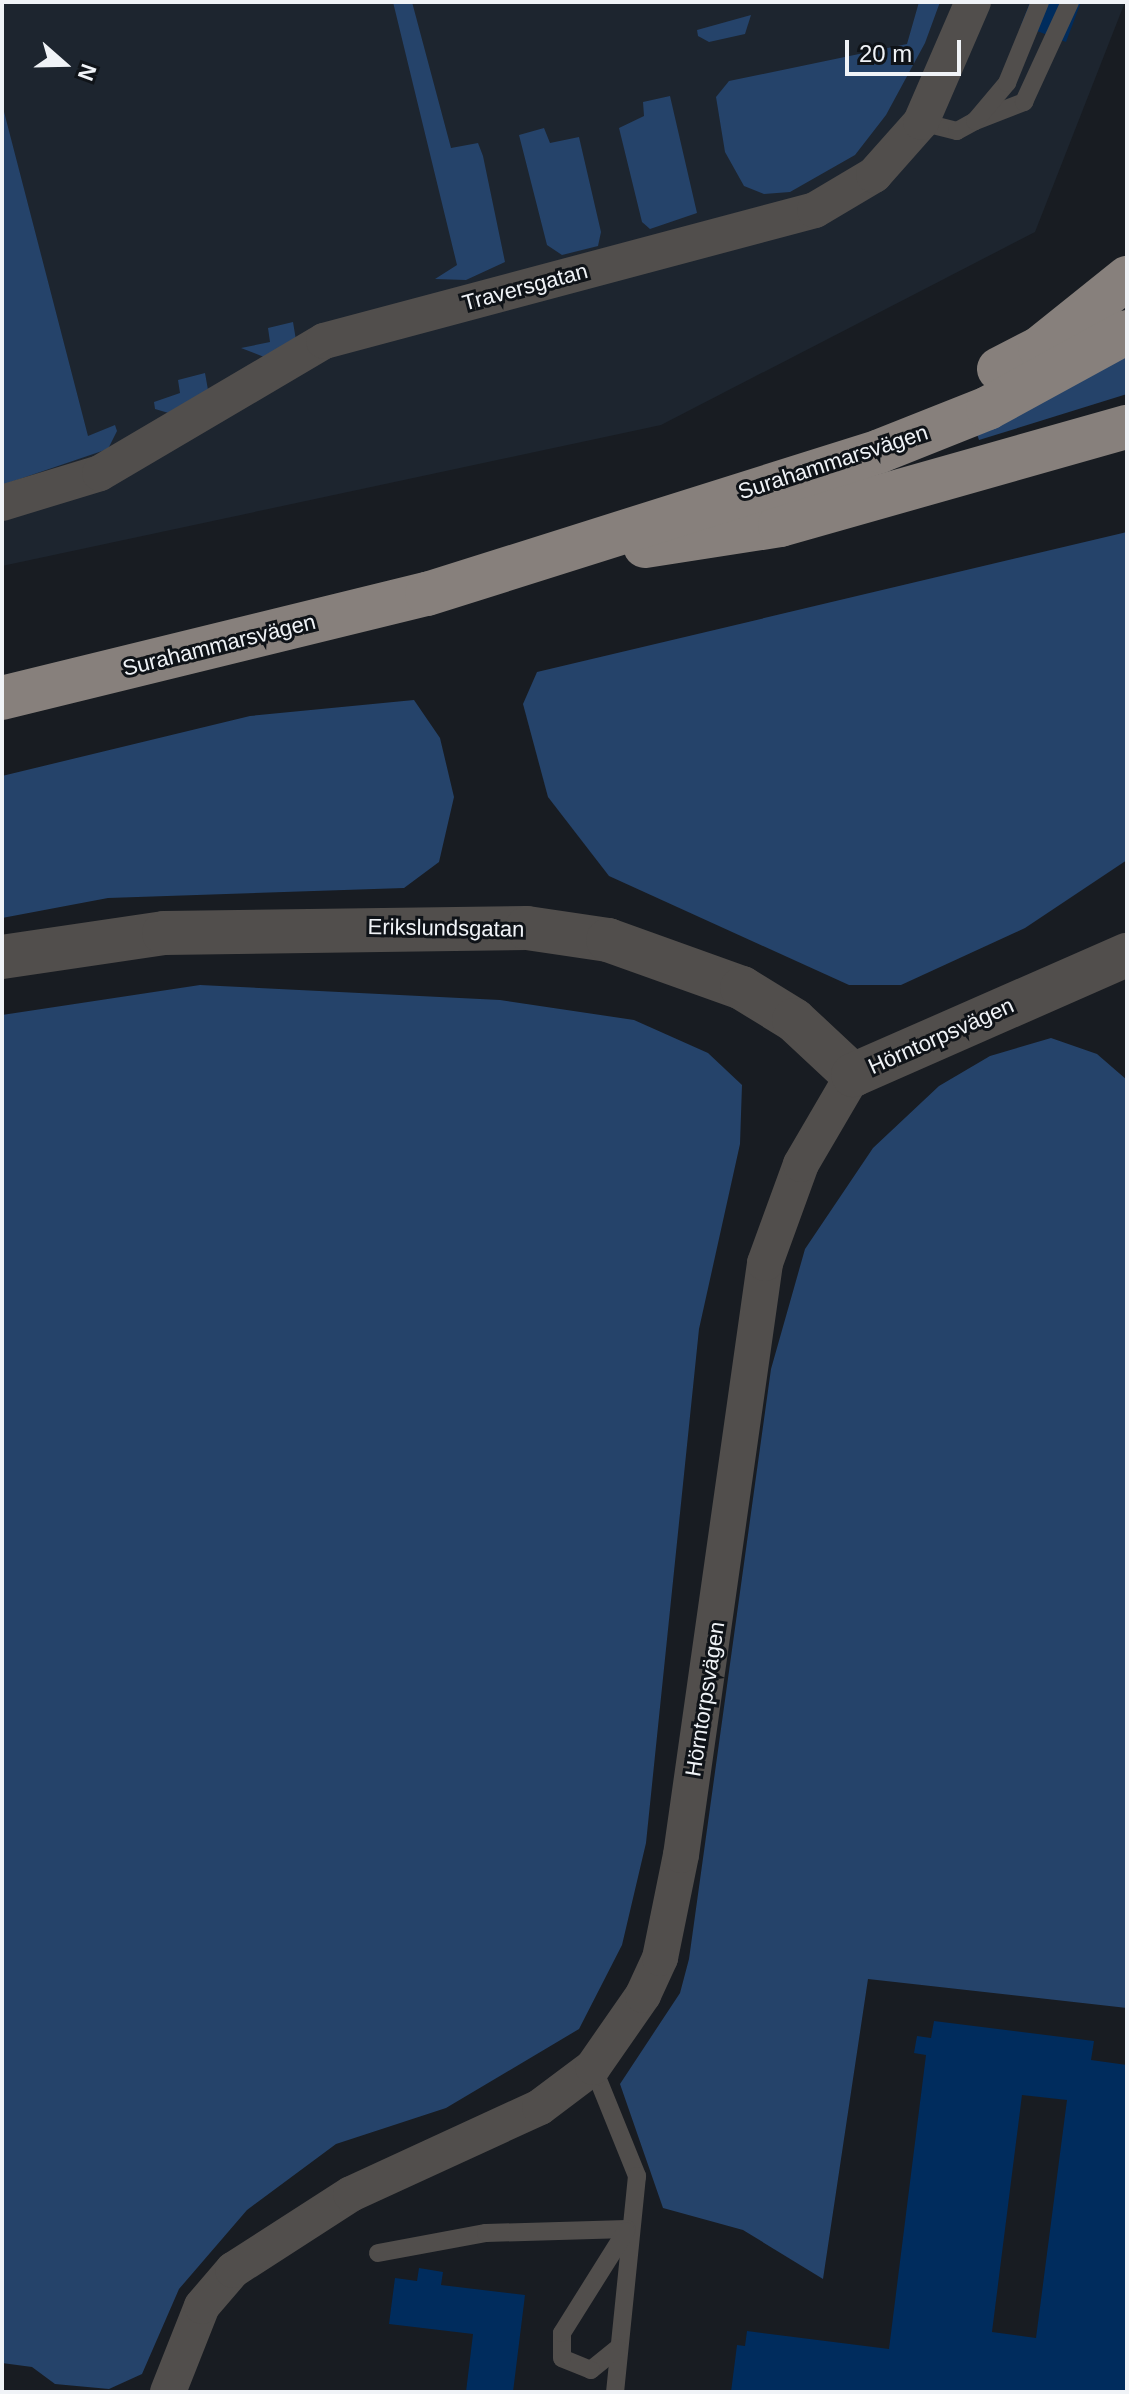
<!DOCTYPE html>
<meta charset="utf-8">
<style>
body{margin:0}
#map{position:relative;width:1129px;height:2394px;overflow:hidden;background:#181c22;font-family:Helvetica,sans-serif}
div>[style]{position:absolute}
.built>*{inset:0;background:#1d252f}
.green>*{inset:0;background:#25436a}
.building>*{inset:0;background:#002c5d}
.service>*{height:18px;margin:-9px;padding:0 9px;transform-origin:9px;border-radius:9px;background:#514e4c}
.minor>*{height:36px;margin:-18px;padding:0 18px;transform-origin:18px;border-radius:18px;background:#514e4c}
.tertiary>*{height:44px;margin:-22px;padding:0 22px;transform-origin:22px;border-radius:22px;background:#514e4c}
.primary>*{height:44px;margin:-22px;padding:0 22px;transform-origin:22px;border-radius:22px;background:#87807c}
span{translate:-50% -50%;white-space:nowrap;text-align:center;line-height:1.15;-webkit-text-stroke:6px #0f1318;paint-order:stroke}
.street-label{font-size:22px;color:#f0f3f7}
.frame{position:absolute;inset:0;border:4px solid #f0f3f7;pointer-events:none}
.north{position:absolute;left:24px;top:24px;width:80px;height:80px;-webkit-text-stroke:6px #0f1318;paint-order:stroke;rotate:110deg;font-size:22px;font-weight:700;line-height:32px;text-align:center;color:#f0f3f7}
.north::after{content:'';display:block;margin:auto;width:28px;height:36px;background:#f0f3f7;clip-path:polygon(50% 0,100% 100%,50% 72%,0 100%)}
.scale{position:absolute;left:845px;top:40px;width:116px;height:36px;box-sizing:border-box;border:4px solid #f0f3f7;border-top:0;padding-left:10px;font-size:24px;line-height:28px;white-space:nowrap;color:#f0f3f7;-webkit-text-stroke:6px #0f1318;paint-order:stroke}
</style>
<div id="map">
<div class="built">
<i style="clip-path:polygon(2px 2px,1125px 2px,1035px 232px,661px 425px,2px 566px)"></i>
</div>
<div class="green">
<i style="clip-path:polygon(393px 2px,412px 2px,451px 148px,478px 143px,483px 156px,505px 262px,466px 280px,435px 279px,457px 265px)"></i>
<i style="clip-path:polygon(919px 2px,940px 2px,925px 43px,886px 115px,855px 155px,790px 192px,764px 194px,744px 186px,725px 152px,716px 97px,729px 81px,907px 44px)"></i>
<i style="clip-path:polygon(751px 15px,745px 34px,709px 42px,698px 36px,697px 30px)"></i>
<i style="clip-path:polygon(670px 96px,697px 213px,650px 229px,642px 222px,619px 128px,644px 116px,643px 102px)"></i>
<i style="clip-path:polygon(2px 104px,88px 436px,115px 425px,117px 431px,108px 449px,2px 485px)"></i>
<i style="clip-path:polygon(544px 128px,550px 143px,579px 137px,601px 232px,598px 246px,562px 255px,547px 245px,519px 135px)"></i>
<i style="clip-path:polygon(293px 322px,296px 340px,264px 357px,241px 348px,270px 342px,268px 328px)"></i>
<i style="clip-path:polygon(1127px 354px,1127px 394px,979px 440px,977px 434px)"></i>
<i style="clip-path:polygon(205px 373px,208px 390px,172px 414px,155px 409px,154px 402px,180px 393px,178px 380px)"></i>
<i style="clip-path:polygon(1127px 532px,1127px 860px,1025px 928px,901px 985px,849px 985px,609px 876px,548px 797px,523px 704px,537px 672px)"></i>
<i style="clip-path:polygon(414px 700px,440px 738px,454px 797px,439px 862px,404px 888px,108px 898px,2px 918px,2px 776px,250px 716px)"></i>
<i style="clip-path:polygon(200px 985px,500px 1000px,634px 1020px,708px 1053px,742px 1085px,740px 1144px,699px 1329px,646px 1843px,622px 1945px,579px 2029px,446px 2108px,336px 2144px,247px 2210px,179px 2289px,142px 2374px,109px 2389px,55px 2384px,32px 2367px,2px 2363px,2px 1015px)"></i>
<i style="clip-path:polygon(1051px 1038px,1097px 1054px,1127px 1080px,1127px 2008px,868px 1979px,823px 2279px,743px 2230px,663px 2208px,620px 2084px,680px 1993px,689px 1959px,771px 1369px,805px 1249px,873px 1148px,939px 1086px,990px 1056px)"></i>
</div>
<div class="building">
<i style="clip-path:polygon(1030px 2px,1081px 2px,1066px 42px,1021px 25px)"></i>
<i style="clip-path:polygon(evenodd,934px 2021px,1094px 2041px,1091px 2060px,1127px 2065px,1127px 2392px,731px 2392px,737px 2345px,745px 2346px,747px 2331px,889px 2349px,926px 2055px,914px 2053px,917px 2036px,931px 2038px,934px 2021px,1022px 2095px,1067px 2100px,1036px 2338px,992px 2332px,1022px 2095px)"></i>
<i style="clip-path:polygon(419px 2268px,443px 2272px,441px 2285px,525px 2295px,513px 2392px,466px 2392px,473px 2334px,389px 2324px,395px 2278px,417px 2281px)"></i>
</div>
<div class="service">
<i style="left:975px;top:121px;width:53px;rotate:-21.2deg"></i>
<i style="left:1024px;top:102px;width:110px;rotate:-65.3deg"></i>
<i style="left:921px;top:122px;width:37px;rotate:14deg"></i>
<i style="left:957px;top:131px;width:21px;rotate:-29deg"></i>
<i style="left:975px;top:121px;width:50px;rotate:-49.9deg"></i>
<i style="left:1007px;top:83px;width:87px;rotate:-67.8deg"></i>
<i style="left:593px;top:2067px;width:118px;rotate:68deg"></i>
<i style="left:637px;top:2176px;width:217px;rotate:95.8deg"></i>
<i style="left:378px;top:2253px;width:110px;rotate:-10.5deg"></i>
<i style="left:486px;top:2233px;width:141px;rotate:-1.6deg"></i>
<i style="left:618px;top:2348px;width:35px;rotate:141deg"></i>
<i style="left:591px;top:2370px;width:31px;rotate:-158deg"></i>
<i style="left:562px;top:2358px;width:25px;rotate:-90deg"></i>
<i style="left:562px;top:2333px;width:120px;rotate:-57.9deg"></i>
</div>
<div class="minor">
<i style="left:2px;top:503px;width:102px;rotate:-17deg"></i>
<i style="left:100px;top:473px;width:260px;rotate:-30.5deg"></i>
<i style="left:324px;top:341px;width:508px;rotate:-14.94deg"></i>
<i style="left:815px;top:210px;width:69px;rotate:-30.7deg"></i>
<i style="left:874px;top:175px;width:71px;rotate:-48.4deg"></i>
<i style="left:921px;top:122px;width:131px;rotate:-66.6deg"></i>
<i style="left:168px;top:2392px;width:92px;rotate:-68.4deg"></i>
<i style="left:202px;top:2306px;width:48px;rotate:-49.3deg"></i>
<i style="left:233px;top:2270px;width:140px;rotate:-32.8deg"></i>
<i style="left:351px;top:2194px;width:208px;rotate:-24.7deg"></i>
<i style="left:540px;top:2107px;width:66px;rotate:-37deg"></i>
<i style="left:593px;top:2067px;width:88px;rotate:-55.2deg"></i>
<i style="left:643px;top:1995px;width:41px;rotate:-65.3deg"></i>
<i style="left:660px;top:1958px;width:105px;rotate:-78.5deg"></i>
<i style="left:681px;top:1855px;width:598px;rotate:-81.92deg"></i>
<i style="left:765px;top:1263px;width:105px;rotate:-70deg"></i>
<i style="left:801px;top:1164px;width:103px;rotate:-59.7deg"></i>
</div>
<div class="tertiary">
<i style="left:2px;top:957px;width:164px;rotate:-8.4deg"></i>
<i style="left:164px;top:933px;width:363px;rotate:-0.8deg"></i>
<i style="left:527px;top:928px;width:82px;rotate:8.4deg"></i>
<i style="left:608px;top:940px;width:142px;rotate:19.7deg"></i>
<i style="left:742px;top:988px;width:61px;rotate:31.6deg"></i>
<i style="left:794px;top:1020px;width:81px;rotate:43deg"></i>
<i style="left:853px;top:1075px;width:299px;rotate:-23.7deg"></i>
</div>
<div class="primary">
<i style="left:999px;top:369px;width:46px;rotate:-27.1deg"></i>
<i style="left:1040px;top:348px;width:112px;rotate:-38.8deg"></i>
<i style="left:645px;top:546px;width:137px;rotate:-8.8deg"></i>
<i style="left:780px;top:525px;width:361px;rotate:-15.8deg"></i>
<i style="left:2px;top:698px;width:438px;rotate:-13.8deg"></i>
<i style="left:427px;top:594px;width:475px;rotate:-17.5deg"></i>
<i style="left:880px;top:451px;width:116px;rotate:-21.7deg"></i>
<i style="left:988px;top:408px;width:158px;rotate:-28.7deg"></i>
</div>
<div class="street-label">
<span style="left:525px;top:287px;rotate:-15deg">Traversgatan</span>
<span style="left:833px;top:462px;rotate:-18deg">Surahammarsvägen</span>
<span style="left:219px;top:645px;rotate:-14deg">Surahammarsvägen</span>
<span style="left:446px;top:928px;rotate:1deg">Erikslundsgatan</span>
<span style="left:941px;top:1036px;rotate:-24deg">Hörntorpsvägen</span>
<span style="left:705px;top:1699px;rotate:-81deg">Hörntorpsvägen</span>
</div>
<div class="frame"></div>
<div class="north">N</div>
<div class="scale">20 m</div>
</div>
